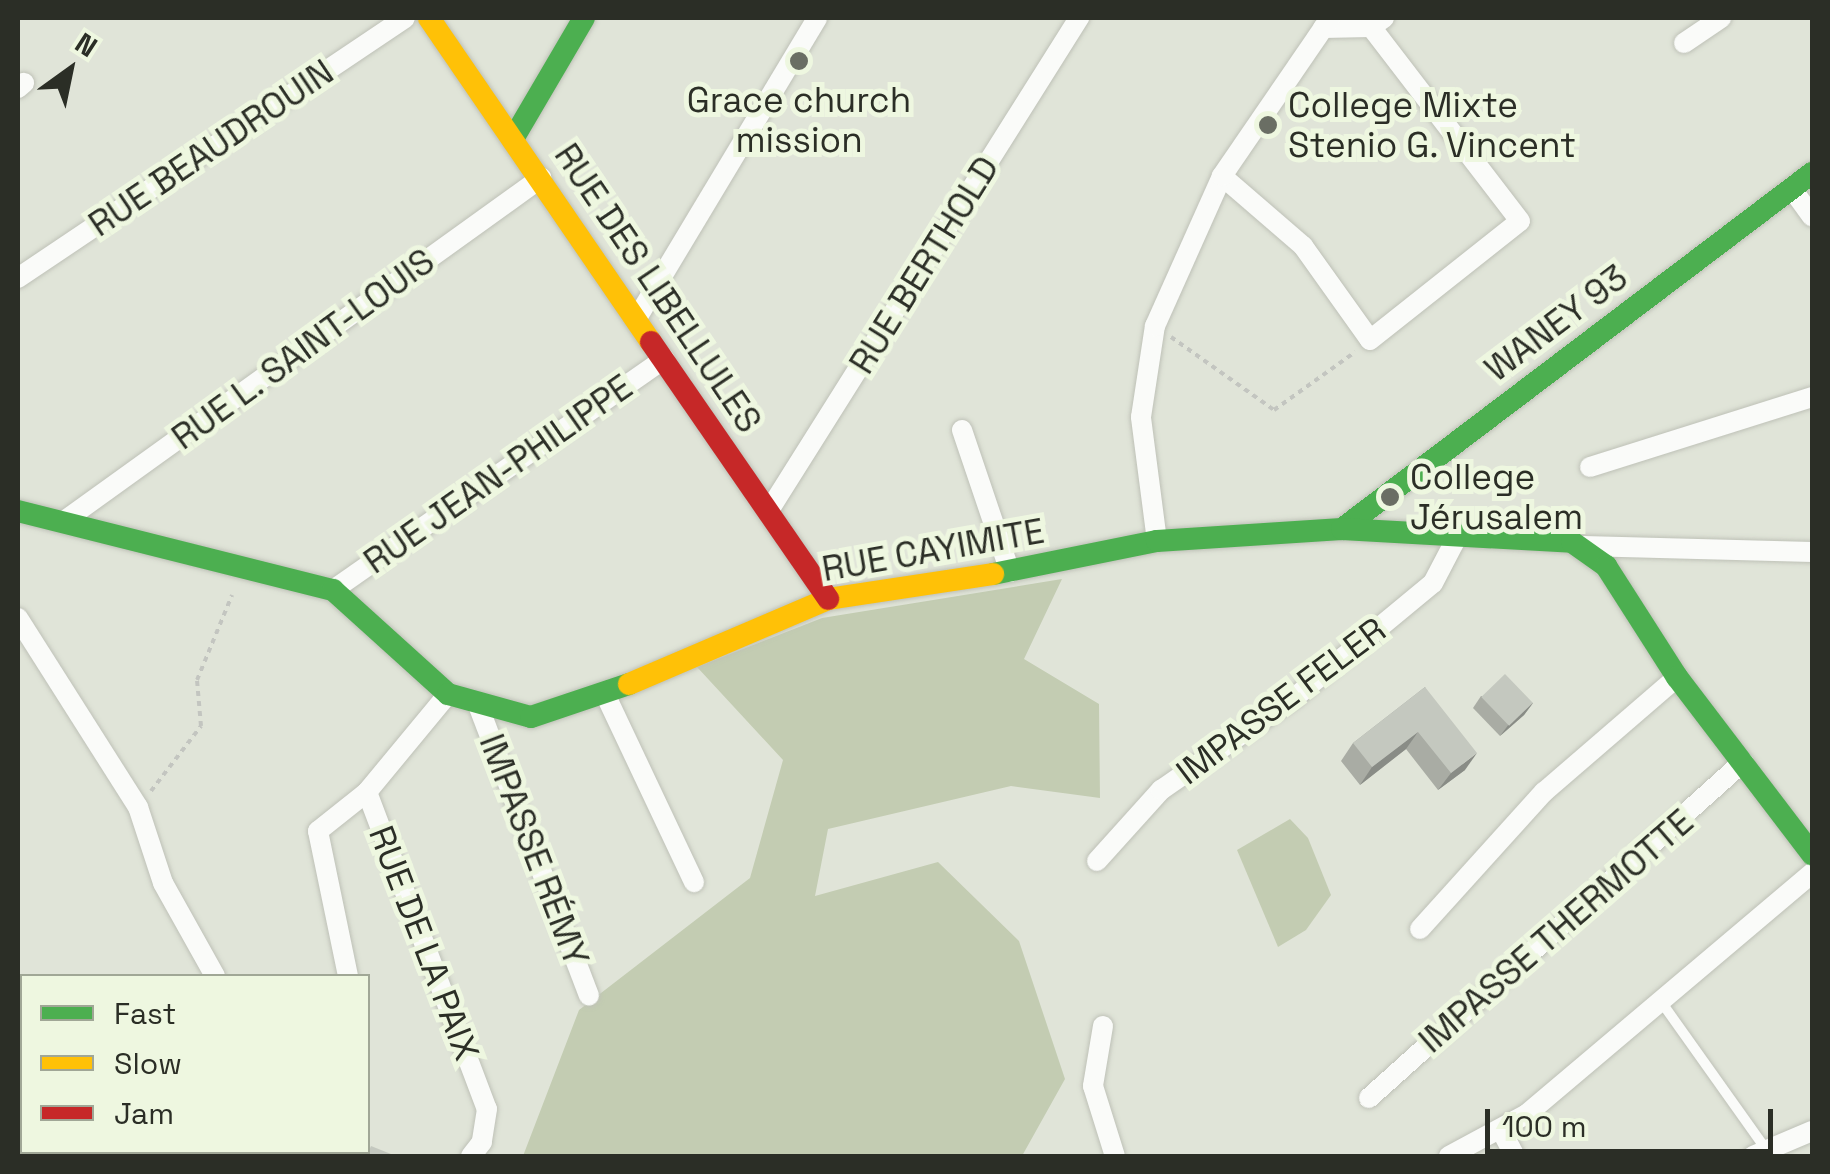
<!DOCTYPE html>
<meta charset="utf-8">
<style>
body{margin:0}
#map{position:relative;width:1830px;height:1174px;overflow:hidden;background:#e0e4d8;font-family:"Space Grotesk",sans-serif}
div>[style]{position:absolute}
.green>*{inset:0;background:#c3ccb2}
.path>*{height:4px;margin-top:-2px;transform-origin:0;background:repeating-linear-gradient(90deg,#c3c5c0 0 5px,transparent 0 10px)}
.roads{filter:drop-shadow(0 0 2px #bec1b7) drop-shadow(0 0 2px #bec1b7)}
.lane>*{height:10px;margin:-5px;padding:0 5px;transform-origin:5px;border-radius:5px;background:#fafbf9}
.street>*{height:20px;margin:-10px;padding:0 10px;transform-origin:10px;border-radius:10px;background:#fafbf9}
.fast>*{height:22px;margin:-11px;padding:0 11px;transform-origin:11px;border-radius:11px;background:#4caf50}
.slow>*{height:22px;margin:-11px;padding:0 11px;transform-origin:11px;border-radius:11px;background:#ffc107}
.jam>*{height:22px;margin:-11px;padding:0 11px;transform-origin:11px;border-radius:11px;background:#c62828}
.wall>*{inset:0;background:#a9aca4}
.shaded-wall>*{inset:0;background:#898c86}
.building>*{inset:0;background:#c4c8bf;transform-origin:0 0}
.dots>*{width:28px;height:28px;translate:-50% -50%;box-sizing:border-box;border:5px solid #eef7e0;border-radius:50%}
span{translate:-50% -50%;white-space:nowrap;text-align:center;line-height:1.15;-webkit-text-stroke:10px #eef7e0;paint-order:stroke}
.poi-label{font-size:35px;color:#2b2e26}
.left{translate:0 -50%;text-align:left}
.street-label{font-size:35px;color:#2b2e26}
.frame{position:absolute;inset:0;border:20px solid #2b2e26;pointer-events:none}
.legend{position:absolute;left:20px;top:974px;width:350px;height:180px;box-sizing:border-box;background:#eef7e0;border:2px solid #a0a796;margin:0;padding:12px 18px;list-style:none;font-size:30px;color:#2b2e26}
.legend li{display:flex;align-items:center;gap:20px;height:50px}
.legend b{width:50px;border:2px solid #a0a796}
.north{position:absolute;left:20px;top:20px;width:100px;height:100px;-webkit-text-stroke:8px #eef7e0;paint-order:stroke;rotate:33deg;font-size:28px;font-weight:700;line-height:40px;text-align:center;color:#2b2e26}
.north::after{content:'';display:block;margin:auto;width:35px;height:45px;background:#2b2e26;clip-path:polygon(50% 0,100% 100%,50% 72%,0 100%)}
.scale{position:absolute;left:1485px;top:1109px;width:288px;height:45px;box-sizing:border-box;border:5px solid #2b2e26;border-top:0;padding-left:12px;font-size:30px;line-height:35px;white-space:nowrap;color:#2b2e26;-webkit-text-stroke:8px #eef7e0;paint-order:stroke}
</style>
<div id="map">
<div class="green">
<i style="clip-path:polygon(1062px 579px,1024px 659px,1099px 704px,1100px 798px,1011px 786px,828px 829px,815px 896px,938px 862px,1019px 941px,1065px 1079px,1022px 1156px,523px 1156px,579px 1010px,750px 878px,783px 760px,697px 667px,822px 618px)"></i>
<i style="clip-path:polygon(1290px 819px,1308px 838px,1331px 895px,1306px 930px,1278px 947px,1237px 850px)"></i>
</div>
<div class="path">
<i style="left:1171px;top:337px;width:126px;rotate:35.3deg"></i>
<i style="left:1274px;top:410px;width:100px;rotate:-35.6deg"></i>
<i style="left:151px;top:791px;width:82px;rotate:-52.4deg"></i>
<i style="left:201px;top:726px;width:46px;rotate:-95deg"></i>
<i style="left:197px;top:680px;width:92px;rotate:-67.6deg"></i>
</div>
<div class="roads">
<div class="lane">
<i style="left:1662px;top:1003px;width:178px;rotate:54.6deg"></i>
</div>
<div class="street">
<i style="left:1323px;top:28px;width:48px;rotate:-1.2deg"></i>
<i style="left:1371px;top:27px;width:16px;rotate:-35deg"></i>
<i style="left:1684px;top:43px;width:45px;rotate:-34deg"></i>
<i style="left:18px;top:88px;width:8px;rotate:-40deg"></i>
<i style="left:1222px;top:176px;width:107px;rotate:40.8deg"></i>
<i style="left:1303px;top:246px;width:115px;rotate:54.5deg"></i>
<i style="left:1370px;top:340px;width:191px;rotate:-38.4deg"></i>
<i style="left:1520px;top:221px;width:245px;rotate:-127.5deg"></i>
<i style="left:1792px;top:189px;width:34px;rotate:54deg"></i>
<i style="left:18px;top:278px;width:466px;rotate:-33.9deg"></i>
<i style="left:637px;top:318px;width:350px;rotate:-59deg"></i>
<i style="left:962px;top:430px;width:150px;rotate:71.3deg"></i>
<i style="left:1590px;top:467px;width:233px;rotate:-17.5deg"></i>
<i style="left:768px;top:512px;width:584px;rotate:-57.81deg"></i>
<i style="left:64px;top:521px;width:588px;rotate:-35.72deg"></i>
<i style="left:1157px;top:541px;width:125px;rotate:-97.4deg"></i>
<i style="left:1141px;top:417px;width:92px;rotate:-81.3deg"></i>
<i style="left:1155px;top:326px;width:164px;rotate:-65.9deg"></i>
<i style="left:1222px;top:176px;width:191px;rotate:-55.6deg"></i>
<i style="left:1584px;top:546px;width:228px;rotate:1.5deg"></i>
<i style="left:333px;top:590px;width:404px;rotate:-34.9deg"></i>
<i style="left:18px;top:618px;width:224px;rotate:57.6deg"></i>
<i style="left:138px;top:807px;width:80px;rotate:71.8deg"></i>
<i style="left:163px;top:883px;width:107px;rotate:60.8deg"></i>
<i style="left:448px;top:694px;width:127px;rotate:129.6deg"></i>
<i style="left:367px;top:792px;width:339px;rotate:69.3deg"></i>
<i style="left:487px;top:1109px;width:33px;rotate:99deg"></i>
<i style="left:482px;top:1142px;width:18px;rotate:128deg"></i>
<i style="left:606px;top:696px;width:206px;rotate:64.7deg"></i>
<i style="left:478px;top:705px;width:311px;rotate:69.1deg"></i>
<i style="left:1097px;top:861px;width:96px;rotate:-48deg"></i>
<i style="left:1161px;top:790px;width:162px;rotate:-34.7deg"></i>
<i style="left:1294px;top:698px;width:180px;rotate:-39.6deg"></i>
<i style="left:1433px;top:583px;width:52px;rotate:-62.4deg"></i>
<i style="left:1420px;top:929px;width:185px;rotate:-47.9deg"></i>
<i style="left:1544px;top:792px;width:176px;rotate:-40.8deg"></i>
<i style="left:348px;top:976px;width:148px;rotate:-101.7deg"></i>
<i style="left:318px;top:831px;width:63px;rotate:-38.5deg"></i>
<i style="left:1103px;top:1026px;width:61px;rotate:99.5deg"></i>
<i style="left:1093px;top:1086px;width:73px;rotate:72.6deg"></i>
<i style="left:1369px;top:1098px;width:503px;rotate:-41.94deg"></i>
<i style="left:1501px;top:1130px;width:30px;rotate:62deg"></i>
<i style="left:330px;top:1156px;width:5px;rotate:-53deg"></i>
<i style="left:1449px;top:1156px;width:89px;rotate:-28.3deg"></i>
<i style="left:1527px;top:1114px;width:373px;rotate:-40.2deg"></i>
<i style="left:1753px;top:1156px;width:64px;rotate:-23deg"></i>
</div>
<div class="fast">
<i style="left:513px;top:139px;width:140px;rotate:-59.6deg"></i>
<i style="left:18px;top:511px;width:325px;rotate:14.1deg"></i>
<i style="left:333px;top:590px;width:155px;rotate:42.1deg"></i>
<i style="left:448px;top:694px;width:86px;rotate:15.5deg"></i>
<i style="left:531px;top:717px;width:103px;rotate:-18.6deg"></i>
<i style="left:1342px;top:529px;width:590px;rotate:-37.14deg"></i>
<i style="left:993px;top:574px;width:167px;rotate:-11.4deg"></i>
<i style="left:1157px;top:541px;width:185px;rotate:-3.7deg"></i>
<i style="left:1342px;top:529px;width:230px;rotate:3.2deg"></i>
<i style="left:1572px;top:542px;width:42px;rotate:35.2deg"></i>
<i style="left:1606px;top:566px;width:132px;rotate:57.4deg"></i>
<i style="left:1677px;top:677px;width:223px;rotate:52.7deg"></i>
</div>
<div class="slow">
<i style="left:429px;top:18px;width:393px;rotate:55.6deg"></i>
<i style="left:629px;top:684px;width:216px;rotate:-23.1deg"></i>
<i style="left:828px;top:599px;width:167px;rotate:-8.6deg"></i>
</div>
<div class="jam">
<i style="left:651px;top:342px;width:312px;rotate:55.4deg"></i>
</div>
</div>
<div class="wall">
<i style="clip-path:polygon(1425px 687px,1465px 770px,1438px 790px,1406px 749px,1360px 785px,1341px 761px,1353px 743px)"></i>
<i style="clip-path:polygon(1481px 696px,1533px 703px,1524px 715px,1500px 736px,1473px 708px)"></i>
</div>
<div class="shaded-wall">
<i style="clip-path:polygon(1533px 703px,1524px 715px,1500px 736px,1509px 724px)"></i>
<i style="clip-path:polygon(1418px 732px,1406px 749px,1360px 785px,1372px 767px)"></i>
<i style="clip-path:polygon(1477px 753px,1465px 770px,1438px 790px,1451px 773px)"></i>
</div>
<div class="building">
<i style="left:1505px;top:674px;width:40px;height:33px;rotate:46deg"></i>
<i style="clip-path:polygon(1425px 687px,1477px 753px,1451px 773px,1418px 732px,1372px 767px,1353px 743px)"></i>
<i style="clip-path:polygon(371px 1146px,396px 1156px,366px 1156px)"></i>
</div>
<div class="dots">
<i style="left:799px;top:61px;background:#6a6e64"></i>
<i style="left:1268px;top:125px;background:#6a6e64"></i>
<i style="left:1390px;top:497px;background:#6a6e64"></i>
</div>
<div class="poi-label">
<span style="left:799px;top:120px">Grace church<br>mission</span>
<span class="left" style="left:1288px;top:125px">College Mixte<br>Stenio G. Vincent</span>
<span class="left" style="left:1410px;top:497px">College<br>Jérusalem</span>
</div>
<div class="street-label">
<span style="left:211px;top:148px;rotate:-34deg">RUE BEAUDROUIN</span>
<span style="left:924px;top:265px;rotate:-58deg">RUE BERTHOLD</span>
<span style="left:658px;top:288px;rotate:56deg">RUE DES LIBELLULES</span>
<span style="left:1556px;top:323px;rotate:-37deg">WANEY 93</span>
<span style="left:303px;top:349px;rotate:-36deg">RUE L. SAINT-LOUIS</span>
<span style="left:498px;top:474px;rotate:-35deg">RUE JEAN-PHILIPPE</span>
<span style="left:933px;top:550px;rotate:-10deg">RUE CAYIMITE</span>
<span style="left:1281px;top:701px;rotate:-37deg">IMPASSE FELER</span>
<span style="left:534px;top:850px;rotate:69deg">IMPASSE RÉMY</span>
<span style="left:1556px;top:931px;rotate:-41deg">IMPASSE THERMOTTE</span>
<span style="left:424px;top:943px;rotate:69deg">RUE DE LA PAIX</span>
</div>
<div class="frame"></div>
<ul class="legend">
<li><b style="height:12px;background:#4caf50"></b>Fast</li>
<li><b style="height:12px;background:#ffc107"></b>Slow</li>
<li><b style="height:12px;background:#c62828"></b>Jam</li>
</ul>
<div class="north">N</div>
<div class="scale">100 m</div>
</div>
